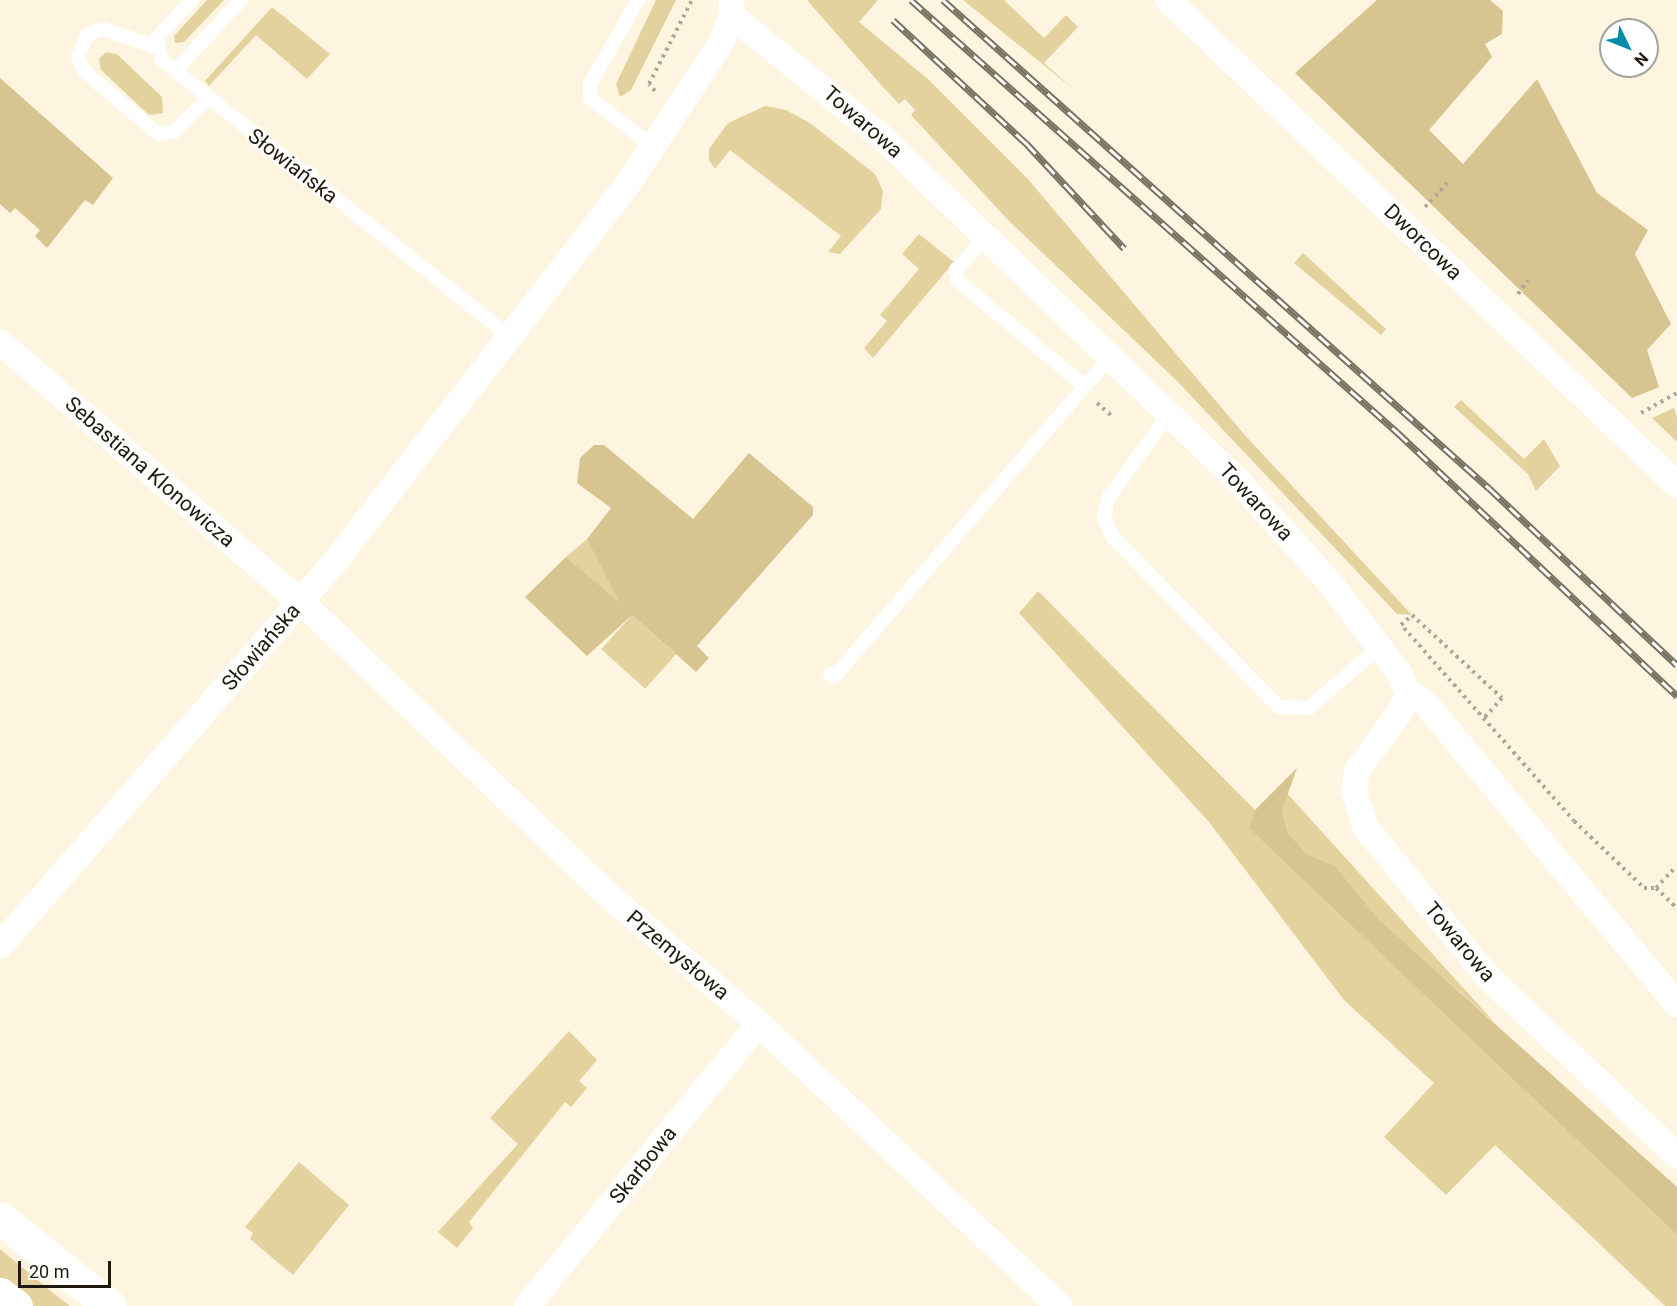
<!DOCTYPE html>
<meta charset="utf-8">
<style>
body{margin:0}
#map{position:relative;width:1677px;height:1306px;overflow:hidden;background:#fdf5e0;font-family:Roboto,sans-serif}
div>[style]{position:absolute}
.green>*{inset:0;background:#e4d29e;transform-origin:0 0}
.forest>*{inset:0;background:#d7c490}
.path>*{height:4px;margin-top:-2px;transform-origin:0;background:repeating-linear-gradient(90deg,#afa896 0 3px,transparent 0 7.5px)}
.service>*{height:14px;margin:-7px;padding:0 7px;transform-origin:7px;border-radius:7px;background:#fff}
.minor>*{height:26px;margin:-13px;padding:0 13px;transform-origin:13px;border-radius:13px;background:#fff}
.tertiary>*{height:33px;margin:-16.5px;padding:0 16.5px;transform-origin:16.5px;border-radius:16.5px;background:#fff}
.rail>*{height:7px;margin-top:-3.5px;transform-origin:0;background:repeating-linear-gradient(90deg,#fff 0 14px,#787261 0 28px);box-sizing:border-box;border-block:2px solid #787261}
span{translate:-50% -50%;white-space:nowrap;text-align:center;line-height:1.15;-webkit-text-stroke:5px #fff;paint-order:stroke}
.street-label{font-size:21px;color:#1f1a0d}
.north{position:absolute;left:1599px;top:18px;width:60px;height:60px;box-sizing:border-box;background:#fff;border:2px solid #a5a39e;border-radius:50%;rotate:133deg;font-size:16px;font-weight:700;line-height:24px;text-align:center;color:#1f1a0d}
.north::after{content:'';display:block;margin:auto;width:21px;height:27px;background:#038dab;clip-path:polygon(50% 0,100% 100%,50% 72%,0 100%)}
.scale{position:absolute;left:18px;top:1261px;width:93px;height:27px;box-sizing:border-box;border:3px solid #1f1a0d;border-top:0;padding-left:8px;font-size:18px;line-height:21px;white-space:nowrap;color:#1f1a0d;-webkit-text-stroke:4px #fff;paint-order:stroke}
</style>
<div id="map">
<div class="green">
<i style="clip-path:polygon(207px 0,224px 0,184px 42px,175px 43px,174px 36px)"></i>
<i style="clip-path:polygon(656px 0,676px 0,631px 90px,620px 97px,616px 84px)"></i>
<i style="clip-path:polygon(807px 0,878px 0,859px 22px,928px 79px,1027px 178px,1243px 433px,1412px 615px,1397px 614px,1176px 380px,1008px 220px,911px 115px,915px 110px,905px 99px,899px 104px,882px 86px)"></i>
<i style="clip-path:polygon(963px 0,1004px 0,1044px 38px,1066px 15px,1078px 27px,1044px 63px,1077px 92px)"></i>
<i style="clip-path:polygon(272px 7px,330px 54px,307px 79px,256px 35px,209px 86px,205px 81px)"></i>
<i style="clip-path:polygon(106px 52px,117px 54px,162px 97px,163px 113px,149px 115px,101px 70px,99px 59px)"></i>
<i style="clip-path:polygon(765px 106px,786px 110px,810px 123px,875px 174px,883px 191px,881px 209px,840px 254px,828px 252px,841px 236px,730px 150px,715px 169px,709px 160px,709px 149px,728px 123px)"></i>
<i style="clip-path:polygon(919px 234px,954px 262px,873px 358px,864px 348px,887px 321px,880px 315px,919px 269px,902px 254px)"></i>
<i style="clip-path:polygon(1303px 253px,1386px 329px,1381px 335px,1294px 263px)"></i>
<i style="clip-path:polygon(1461px 400px,1524px 459px,1544px 439px,1560px 466px,1536px 491px,1528px 474px,1454px 407px)"></i>
<i style="clip-path:polygon(1674px 408px,1677px 417px,1677px 442px,1652px 418px)"></i>
<i style="clip-path:polygon(587px 539px,601px 561px,621px 605px,566px 557px)"></i>
<i style="clip-path:polygon(1038px 591px,1255px 810px,1251px 829px,1677px 1235px,1677px 1306px,1665px 1306px,1495px 1145px,1446px 1195px,1384px 1137px,1434px 1083px,1344px 1000px,1209px 822px,1019px 613px)"></i>
<i style="left:632px;top:615px;width:59px;height:46px;rotate:42deg"></i>
<i style="clip-path:polygon(1285px 791px,1495px 1023px,1377px 919px,1335px 866px,1307px 854px,1288px 833px,1282px 810px)"></i>
<i style="clip-path:polygon(569px 1031px,597px 1060px,579px 1081px,587px 1088px,571px 1107px,565px 1102px,469px 1222px,473px 1228px,457px 1248px,438px 1232px,518px 1144px,490px 1118px)"></i>
<i style="clip-path:polygon(299px 1162px,349px 1205px,293px 1275px,250px 1239px,253px 1233px,245px 1227px)"></i>
<i style="clip-path:polygon(0 1249px,52px 1292px,70px 1306px,0 1306px)"></i>
</div>
<div class="forest">
<i style="clip-path:polygon(1377px 0,1490px 0,1503px 11px,1502px 34px,1485px 44px,1492px 57px,1429px 130px,1463px 164px,1537px 79px,1597px 193px,1648px 230px,1635px 254px,1671px 324px,1647px 350px,1659px 387px,1632px 398px,1295px 73px)"></i>
<i style="clip-path:polygon(0 78px,113px 178px,93px 205px,85px 200px,47px 248px,35px 236px,40px 230px,15px 208px,10px 213px,0 204px)"></i>
<i style="clip-path:polygon(594px 445px,604px 445px,693px 519px,749px 453px,813px 507px,813px 515px,697px 646px,709px 658px,696px 672px,632px 615px,587px 656px,525px 597px,566px 557px,620px 603px,587px 539px,611px 508px,577px 483px,580px 458px)"></i>
<i style="clip-path:polygon(1297px 768px,1282px 810px,1288px 833px,1307px 854px,1335px 866px,1378px 919px,1677px 1187px,1677px 1235px,1249px 828px,1255px 810px)"></i>
</div>
<div class="path">
<i style="left:655px;top:91px;width:9px;rotate:-131deg"></i>
<i style="left:649px;top:84px;width:94px;rotate:-62.9deg"></i>
<i style="left:1425px;top:207px;width:33px;rotate:-47deg"></i>
<i style="left:1518px;top:294px;width:17px;rotate:-54deg"></i>
<i style="left:1097px;top:403px;width:21px;rotate:41deg"></i>
<i style="left:1641px;top:413px;width:41px;rotate:-29.1deg"></i>
<i style="left:1401px;top:625px;width:15px;rotate:-42deg"></i>
<i style="left:1412px;top:615px;width:122px;rotate:42.7deg"></i>
<i style="left:1502px;top:698px;width:28px;rotate:132deg"></i>
<i style="left:1404px;top:628px;width:257px;rotate:48.6deg"></i>
<i style="left:1574px;top:821px;width:97px;rotate:43.7deg"></i>
<i style="left:1644px;top:888px;width:12px"></i>
<i style="left:1656px;top:888px;width:29px;rotate:44deg"></i>
<i style="left:1656px;top:888px;width:25px;rotate:-47deg"></i>
</div>
<div class="service">
<i style="left:192px;top:0;width:52px;rotate:132.6deg"></i>
<i style="left:157px;top:38px;width:23px;rotate:77deg"></i>
<i style="left:162px;top:60px;width:445px;rotate:38.5deg"></i>
<i style="left:638px;top:0;width:97px;rotate:119.7deg"></i>
<i style="left:590px;top:84px;width:14px;rotate:90deg"></i>
<i style="left:590px;top:98px;width:82px;rotate:37.6deg"></i>
<i style="left:156px;top:47px;width:56px;rotate:-161.2deg"></i>
<i style="left:103px;top:29px;width:16px;rotate:162deg"></i>
<i style="left:88px;top:34px;width:24px;rotate:114deg"></i>
<i style="left:78px;top:56px;width:16px;rotate:68deg"></i>
<i style="left:84px;top:71px;width:97px;rotate:40.4deg"></i>
<i style="left:158px;top:134px;width:16px;rotate:-7deg"></i>
<i style="left:174px;top:132px;width:47px;rotate:-44.1deg"></i>
<i style="left:175px;top:71px;width:97px;rotate:-47.1deg"></i>
<i style="left:986px;top:237px;width:45px;rotate:132.3deg"></i>
<i style="left:956px;top:270px;width:10px;rotate:84deg"></i>
<i style="left:957px;top:280px;width:165px;rotate:39.8deg"></i>
<i style="left:1170px;top:413px;width:105px;rotate:126.1deg"></i>
<i style="left:1108px;top:498px;width:20px;rotate:101deg"></i>
<i style="left:1104px;top:518px;width:21px;rotate:65deg"></i>
<i style="left:1113px;top:537px;width:238px;rotate:45.7deg"></i>
<i style="left:1279px;top:707px;width:30px;rotate:2deg"></i>
<i style="left:1309px;top:708px;width:93px;rotate:-41.1deg"></i>
<i style="left:830px;top:674px;width:5px;rotate:37deg"></i>
<i style="left:834px;top:677px;width:424px;rotate:-49.2deg"></i>
</div>
<div class="minor">
<i style="left:1168px;top:0;width:703px;rotate:43.62deg"></i>
<i style="left:732px;top:16px;width:197px;rotate:39deg"></i>
<i style="left:885px;top:140px;width:494px;rotate:44deg"></i>
<i style="left:1240px;top:483px;width:135px;rotate:48deg"></i>
<i style="left:1330px;top:583px;width:113px;rotate:52.5deg"></i>
<i style="left:1399px;top:673px;width:22px;rotate:66deg"></i>
<i style="left:1408px;top:693px;width:17px;rotate:111deg"></i>
<i style="left:1402px;top:709px;width:77px;rotate:126deg"></i>
<i style="left:1357px;top:771px;width:19px;rotate:99deg"></i>
<i style="left:1354px;top:790px;width:39px;rotate:73deg"></i>
<i style="left:1365px;top:827px;width:194px;rotate:50.6deg"></i>
<i style="left:1488px;top:977px;width:260px;rotate:43.4deg"></i>
<i style="left:0;top:342px;width:413px;rotate:40.9deg"></i>
<i style="left:312px;top:612px;width:408px;rotate:43.7deg"></i>
<i style="left:607px;top:894px;width:200px;rotate:40.5deg"></i>
<i style="left:759px;top:1024px;width:412px;rotate:43.2deg"></i>
<i style="left:1407px;top:690px;width:22px;rotate:36deg"></i>
<i style="left:1425px;top:703px;width:393px;rotate:50.1deg"></i>
<i style="left:0;top:946px;width:508px;rotate:-48.91deg"></i>
<i style="left:334px;top:563px;width:478px;rotate:-52.2deg"></i>
<i style="left:627px;top:185px;width:170px;rotate:-56.5deg"></i>
<i style="left:721px;top:43px;width:29px;rotate:-68deg"></i>
<i style="left:732px;top:16px;width:16px;rotate:-94deg"></i>
<i style="left:527px;top:1306px;width:365px;rotate:-50.6deg"></i>
</div>
<div class="tertiary">
<i style="left:0;top:1218px;width:141px;rotate:38.7deg"></i>
<i style="left:0;top:1294px;width:20px;rotate:37deg"></i>
</div>
<div class="rail">
<i style="left:911px;top:0;width:650px;rotate:41.63deg"></i>
<i style="left:1397px;top:432px;width:385px;rotate:43.3deg"></i>
<i style="left:943px;top:0;width:732px;rotate:41.79deg"></i>
<i style="left:1489px;top:488px;width:258px;rotate:43.3deg"></i>
<i style="left:893px;top:20px;width:181px;rotate:42.8deg"></i>
<i style="left:1026px;top:143px;width:144px;rotate:47deg"></i>
</div>
<div class="street-label">
<span style="left:863px;top:122px;rotate:41deg">Towarowa</span>
<span style="left:293px;top:166px;rotate:38deg">Słowiańska</span>
<span style="left:1423px;top:242px;rotate:44deg">Dworcowa</span>
<span style="left:150px;top:472px;rotate:41deg">Sebastiana Klonowicza</span>
<span style="left:1256px;top:502px;rotate:47deg">Towarowa</span>
<span style="left:261px;top:647px;rotate:-49deg">Słowiańska</span>
<span style="left:1460px;top:942px;rotate:50deg">Towarowa</span>
<span style="left:678px;top:955px;rotate:40deg">Przemysłowa</span>
<span style="left:643px;top:1165px;rotate:-51deg">Skarbowa</span>
</div>
<div class="north">N</div>
<div class="scale">20 m</div>
</div>
